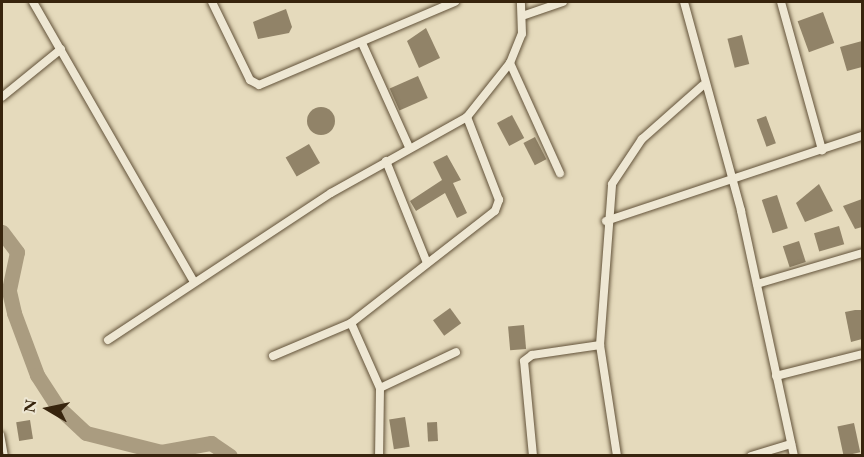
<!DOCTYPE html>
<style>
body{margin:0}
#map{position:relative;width:864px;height:457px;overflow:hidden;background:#e5dabc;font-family:"EB Garamond",serif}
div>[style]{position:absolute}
.river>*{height:15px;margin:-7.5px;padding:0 7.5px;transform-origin:7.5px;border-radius:7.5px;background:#aa9c80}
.building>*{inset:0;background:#918368;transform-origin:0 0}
.round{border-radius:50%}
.roads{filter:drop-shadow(0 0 2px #625239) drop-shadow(0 0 2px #625239)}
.service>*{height:4px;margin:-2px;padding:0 2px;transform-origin:2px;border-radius:2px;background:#eee7d3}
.minor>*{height:8px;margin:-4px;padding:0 4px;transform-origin:4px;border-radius:4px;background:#eee7d3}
span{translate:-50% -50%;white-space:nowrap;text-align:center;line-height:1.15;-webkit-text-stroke:4.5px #eee7d3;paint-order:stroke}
.frame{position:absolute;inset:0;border:3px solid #37240d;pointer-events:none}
.north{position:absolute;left:18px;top:379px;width:60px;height:60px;-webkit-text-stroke:4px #eee7d3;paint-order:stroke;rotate:279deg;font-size:16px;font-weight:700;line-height:24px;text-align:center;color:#37240d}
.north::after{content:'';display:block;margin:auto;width:21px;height:27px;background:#37240d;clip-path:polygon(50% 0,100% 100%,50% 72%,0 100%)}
</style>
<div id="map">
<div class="river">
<i style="left:2px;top:232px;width:25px;rotate:53deg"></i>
<i style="left:17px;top:252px;width:40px;rotate:102deg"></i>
<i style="left:9px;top:291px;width:23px;rotate:77deg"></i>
<i style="left:14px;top:313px;width:66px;rotate:69.6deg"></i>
<i style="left:37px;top:375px;width:38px;rotate:57deg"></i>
<i style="left:58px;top:407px;width:38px;rotate:43deg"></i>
<i style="left:86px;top:433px;width:77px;rotate:14.2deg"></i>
<i style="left:161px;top:452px;width:51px;rotate:-10.2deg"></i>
<i style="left:211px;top:443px;width:23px;rotate:34deg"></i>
</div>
<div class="building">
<i style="clip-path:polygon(286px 9px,292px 27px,289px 33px,258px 39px,253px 22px)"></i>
<i style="left:823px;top:12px;width:33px;height:27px;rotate:70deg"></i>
<i style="clip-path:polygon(426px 28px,440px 58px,419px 68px,407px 41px)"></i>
<i style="left:742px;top:35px;width:30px;height:15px;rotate:76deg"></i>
<i style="clip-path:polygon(862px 41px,862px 67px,847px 71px,840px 47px)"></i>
<i style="left:418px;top:76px;width:24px;height:31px;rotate:66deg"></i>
<i class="round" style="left:307px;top:107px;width:28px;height:28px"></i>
<i style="left:512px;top:115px;width:26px;height:17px;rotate:62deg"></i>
<i style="left:766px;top:116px;width:29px;height:10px;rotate:70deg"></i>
<i style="left:535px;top:137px;width:25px;height:13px;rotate:63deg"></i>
<i style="left:309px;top:144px;width:22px;height:27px;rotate:60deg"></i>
<i style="clip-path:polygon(447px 155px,461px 180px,453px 183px,467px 213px,457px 218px,445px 193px,416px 211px,410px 201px,442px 180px,433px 162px)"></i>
<i style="clip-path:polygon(819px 184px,833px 211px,805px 222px,796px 203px)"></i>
<i style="left:777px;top:195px;width:35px;height:16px;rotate:72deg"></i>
<i style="clip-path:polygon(862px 199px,862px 227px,855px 229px,843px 206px)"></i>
<i style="left:839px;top:226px;width:19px;height:26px;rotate:74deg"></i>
<i style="left:799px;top:241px;width:22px;height:17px;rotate:72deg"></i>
<i style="left:450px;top:308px;width:19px;height:21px;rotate:54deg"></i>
<i style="clip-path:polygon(855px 310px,862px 310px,862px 339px,851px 342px,845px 312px)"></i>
<i style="left:524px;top:325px;width:24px;height:16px;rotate:85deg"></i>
<i style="left:405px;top:417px;width:30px;height:16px;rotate:81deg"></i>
<i style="left:30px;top:420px;width:19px;height:14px;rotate:81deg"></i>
<i style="left:437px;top:422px;width:19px;height:10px;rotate:87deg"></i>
<i style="left:854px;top:423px;width:30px;height:17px;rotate:78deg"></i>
</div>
<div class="roads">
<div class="service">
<i style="left:2px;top:434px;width:22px;rotate:80deg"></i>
</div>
<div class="minor">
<i style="left:33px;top:2px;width:323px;rotate:60.1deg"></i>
<i style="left:212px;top:2px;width:87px;rotate:64deg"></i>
<i style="left:250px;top:80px;width:10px;rotate:29deg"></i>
<i style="left:259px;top:85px;width:213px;rotate:-23deg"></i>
<i style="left:684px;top:2px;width:217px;rotate:74.7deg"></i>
<i style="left:741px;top:211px;width:251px;rotate:77.8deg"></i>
<i style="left:781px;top:2px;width:154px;rotate:74.5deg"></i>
<i style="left:525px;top:15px;width:40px;rotate:-18.9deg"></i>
<i style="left:362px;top:43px;width:114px;rotate:65.7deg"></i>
<i style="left:510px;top:63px;width:121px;rotate:65.6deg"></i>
<i style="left:2px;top:97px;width:76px;rotate:-39.1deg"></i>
<i style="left:386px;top:161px;width:110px;rotate:68.1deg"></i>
<i style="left:606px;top:221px;width:270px;rotate:-18.4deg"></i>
<i style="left:757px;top:284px;width:109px;rotate:-16.4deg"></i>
<i style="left:351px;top:323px;width:71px;rotate:66deg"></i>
<i style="left:380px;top:388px;width:68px;rotate:90.8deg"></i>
<i style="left:108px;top:340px;width:267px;rotate:-33.4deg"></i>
<i style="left:331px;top:193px;width:156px;rotate:-29.2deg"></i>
<i style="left:467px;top:117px;width:69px;rotate:-51.5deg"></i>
<i style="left:510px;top:63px;width:31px;rotate:-68deg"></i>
<i style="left:522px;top:34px;width:32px;rotate:-92deg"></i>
<i style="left:273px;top:356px;width:85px;rotate:-22.9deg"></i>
<i style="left:351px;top:323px;width:182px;rotate:-37.9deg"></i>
<i style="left:495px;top:211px;width:12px;rotate:-70deg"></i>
<i style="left:499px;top:200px;width:89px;rotate:-111.1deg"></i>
<i style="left:776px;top:376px;width:89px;rotate:-14.3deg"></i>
<i style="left:380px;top:388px;width:84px;rotate:-25.3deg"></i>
<i style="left:533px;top:456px;width:95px;rotate:-95.4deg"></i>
<i style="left:524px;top:361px;width:10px;rotate:-37deg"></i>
<i style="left:532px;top:355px;width:69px;rotate:-8.4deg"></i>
<i style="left:617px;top:456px;width:112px;rotate:-98.7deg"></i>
<i style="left:600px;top:345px;width:161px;rotate:-85.7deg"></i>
<i style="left:612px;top:184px;width:54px;rotate:-56.3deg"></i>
<i style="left:642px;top:139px;width:81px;rotate:-41.5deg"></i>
<i style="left:751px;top:456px;width:42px;rotate:-16.7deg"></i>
</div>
</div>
<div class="frame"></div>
<div class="north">N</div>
</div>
